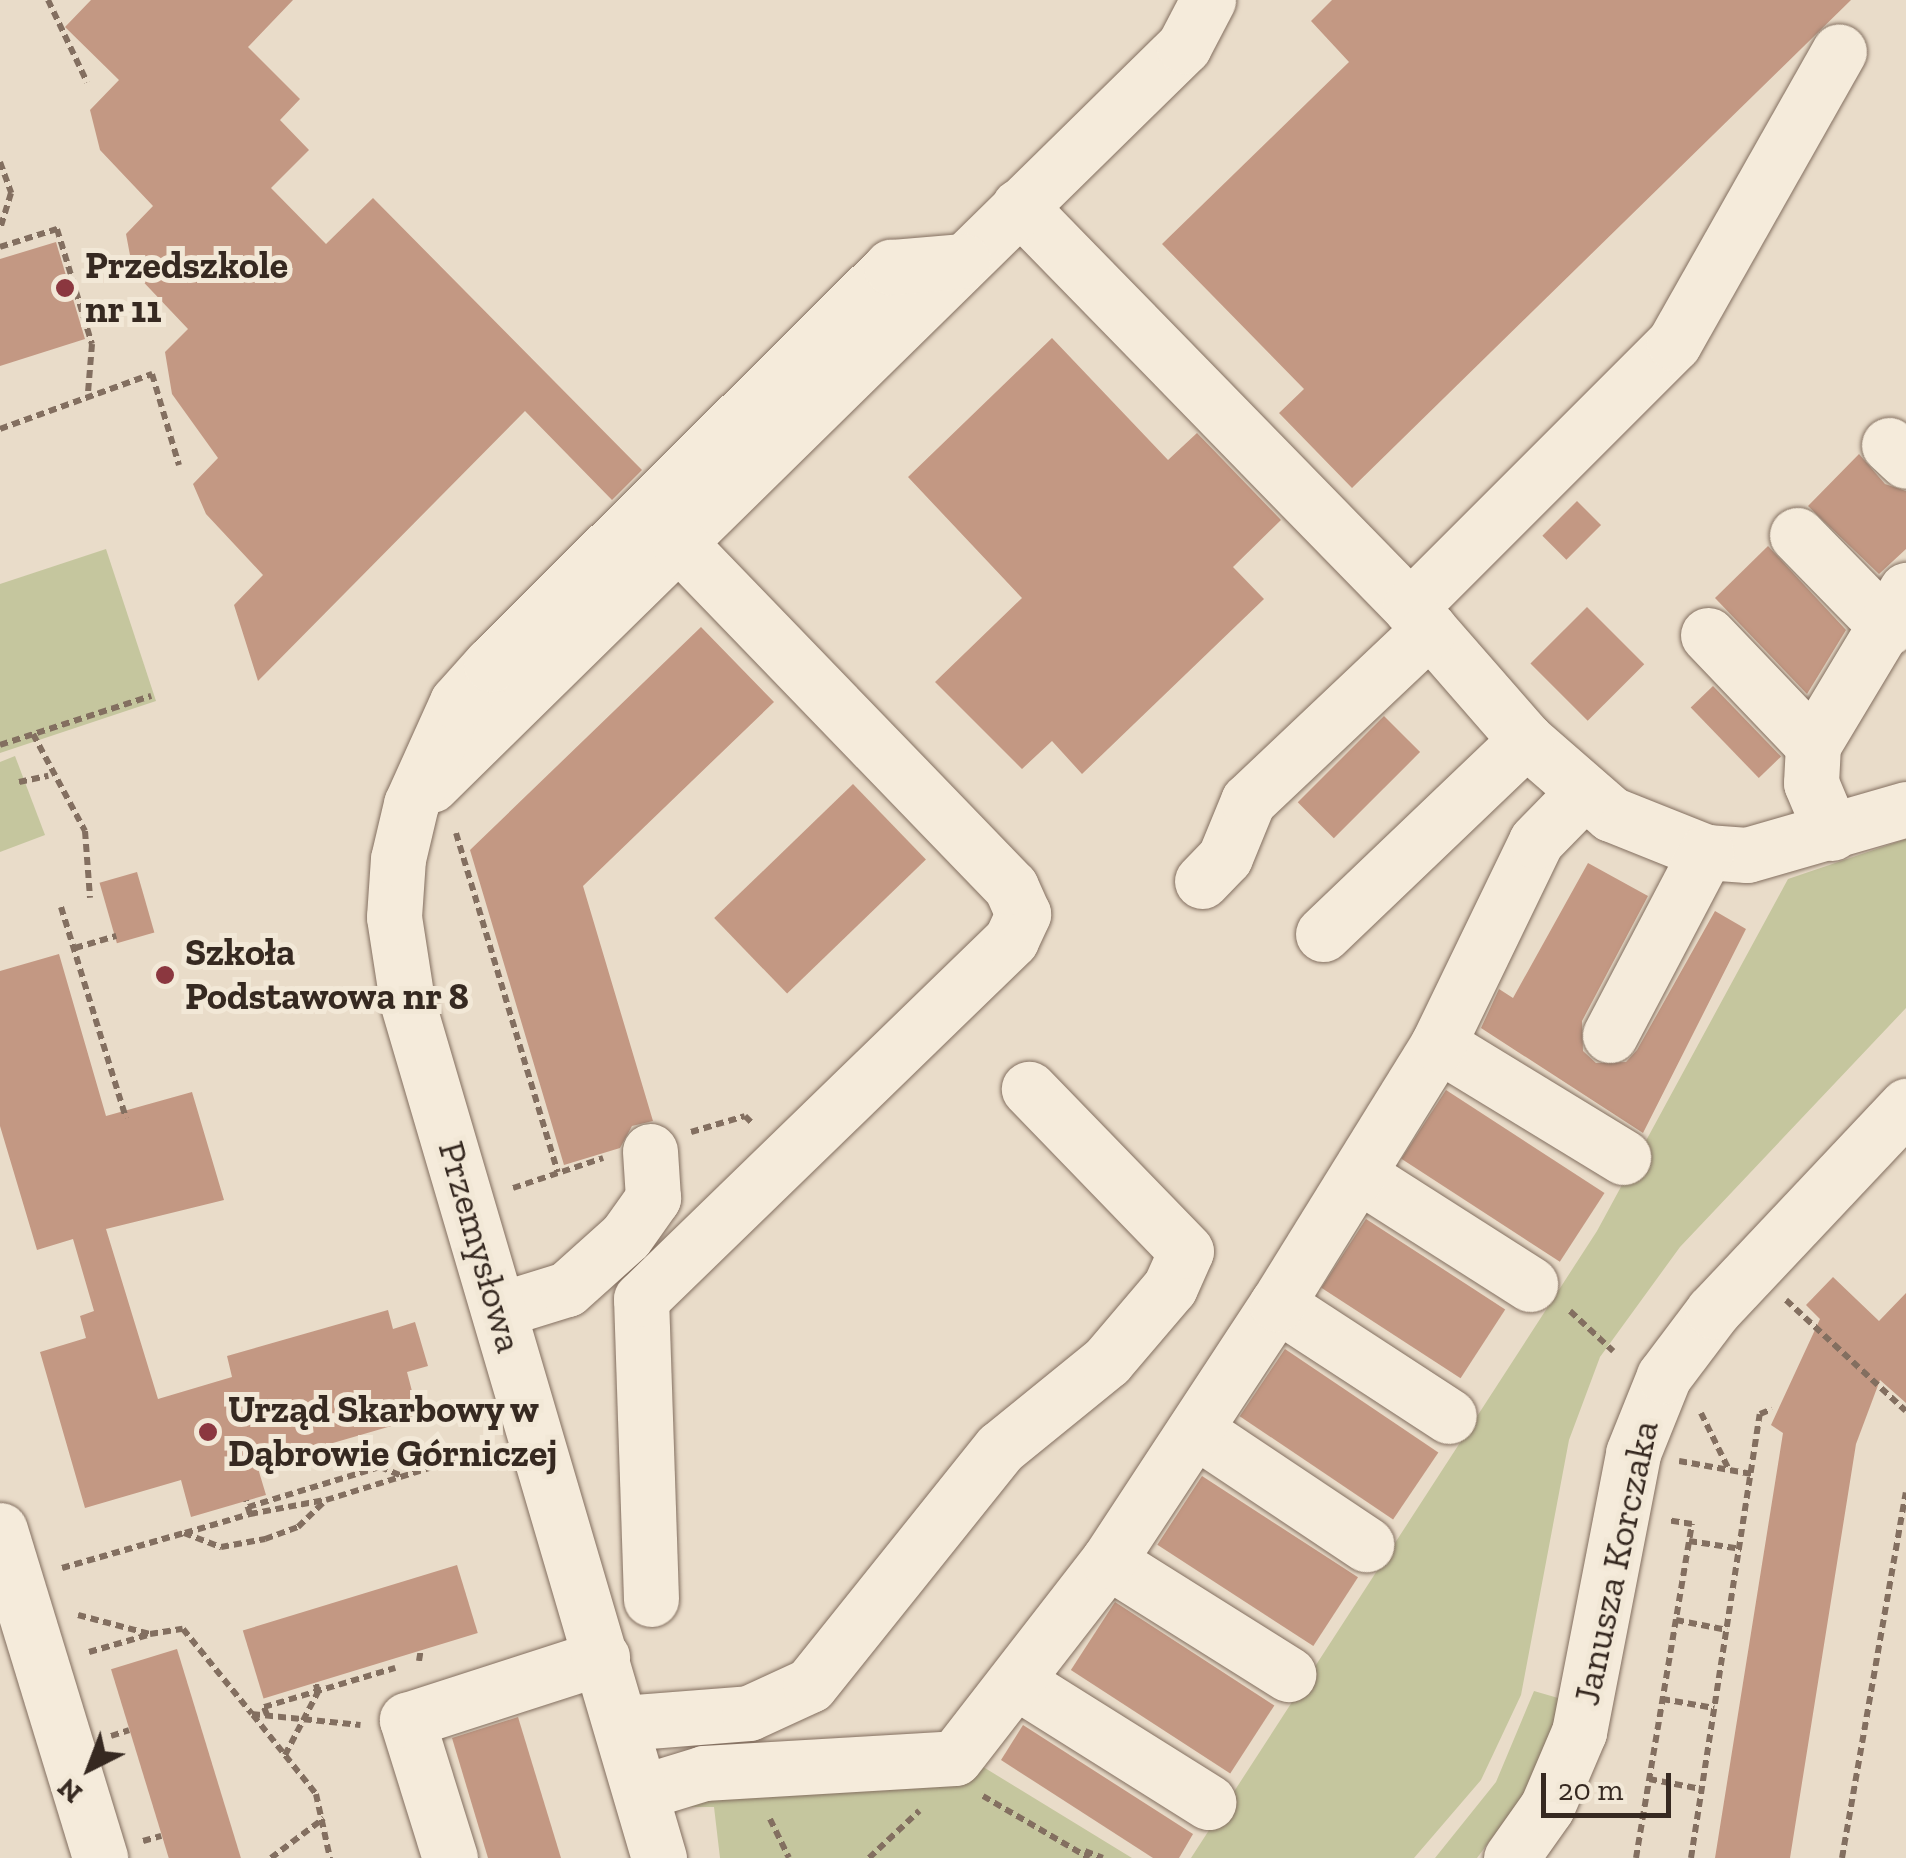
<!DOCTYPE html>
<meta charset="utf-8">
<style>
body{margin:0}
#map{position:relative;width:1906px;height:1858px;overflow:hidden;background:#e9dcc9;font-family:"Zilla Slab",serif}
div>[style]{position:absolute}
.green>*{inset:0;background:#c5c69e}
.building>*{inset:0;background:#c39883;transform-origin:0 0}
.path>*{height:6px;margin-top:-3px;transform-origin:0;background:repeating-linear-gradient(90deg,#836f60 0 8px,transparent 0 13px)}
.roads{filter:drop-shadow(0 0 2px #836f60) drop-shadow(0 0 2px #836f60)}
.minor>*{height:55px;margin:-27.5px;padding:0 27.5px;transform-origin:27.5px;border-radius:27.5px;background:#f5ebdb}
.dots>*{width:28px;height:28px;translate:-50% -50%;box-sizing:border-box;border:5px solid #f2e8d7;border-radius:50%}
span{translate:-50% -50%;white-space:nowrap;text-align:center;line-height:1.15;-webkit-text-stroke:10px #f2e8d7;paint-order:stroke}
.poi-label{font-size:38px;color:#362921;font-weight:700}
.left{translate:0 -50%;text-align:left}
.street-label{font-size:38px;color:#362921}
.north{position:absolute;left:40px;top:1718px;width:100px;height:100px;-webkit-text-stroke:8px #f2e8d7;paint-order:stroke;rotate:222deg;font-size:28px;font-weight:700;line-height:40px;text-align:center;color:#362921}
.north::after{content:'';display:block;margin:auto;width:35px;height:45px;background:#362921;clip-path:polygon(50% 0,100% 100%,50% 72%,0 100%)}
.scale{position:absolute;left:1541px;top:1773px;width:130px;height:45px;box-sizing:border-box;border:5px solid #362921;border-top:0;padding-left:12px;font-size:30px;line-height:35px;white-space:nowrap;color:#362921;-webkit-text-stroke:8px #f2e8d7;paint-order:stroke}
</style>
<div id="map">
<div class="green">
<i style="clip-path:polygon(106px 549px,156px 701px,0 753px,0 584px)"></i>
<i style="clip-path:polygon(15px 756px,45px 835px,0 852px,0 762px)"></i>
<i style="clip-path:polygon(1906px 839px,1906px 1008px,1680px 1247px,1600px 1357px,1569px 1440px,1521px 1695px,1481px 1780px,1414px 1858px,1191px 1858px,1597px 1231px,1788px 879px)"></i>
<i style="clip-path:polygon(1534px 1691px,1565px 1700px,1535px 1780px,1477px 1858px,1435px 1858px,1496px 1782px)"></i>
<i style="clip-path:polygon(980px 1765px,1132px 1858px,720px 1858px,714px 1807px,678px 1807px,692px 1786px)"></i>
</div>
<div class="building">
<i style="clip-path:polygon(91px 0,293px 0,248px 47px,300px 99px,280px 120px,309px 150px,271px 188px,326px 244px,373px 198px,642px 470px,612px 500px,525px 411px,258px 681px,234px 605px,263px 575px,206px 514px,193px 484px,218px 458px,172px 394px,165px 352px,188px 329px,133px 271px,126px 234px,153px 206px,100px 150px,90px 110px,119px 80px,65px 27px)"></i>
<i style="clip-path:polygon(1332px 0,1851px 0,1352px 488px,1279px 413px,1304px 389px,1162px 244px,1349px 62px,1311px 21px)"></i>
<i style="clip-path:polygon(56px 242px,85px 339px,0 366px,0 259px)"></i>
<i style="clip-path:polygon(1052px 338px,1168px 460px,1197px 433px,1281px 520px,1233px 567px,1264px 599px,1082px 774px,1052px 741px,1022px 769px,935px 682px,1022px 598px,908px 477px)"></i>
<i style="clip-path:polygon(1859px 454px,1885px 484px,1906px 491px,1906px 549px,1879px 574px,1808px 506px)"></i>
<i style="left:1577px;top:501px;width:34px;height:49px;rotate:45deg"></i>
<i style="clip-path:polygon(1768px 546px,1846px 630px,1807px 694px,1715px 598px)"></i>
<i style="left:1587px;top:607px;width:81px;height:80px;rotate:45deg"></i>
<i style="clip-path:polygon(701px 627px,774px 702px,583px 886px,653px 1121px,632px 1126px,620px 1148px,564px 1165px,470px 850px)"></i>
<i style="left:1713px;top:686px;width:98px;height:31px;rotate:46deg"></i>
<i style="left:1384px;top:716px;width:51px;height:122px;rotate:45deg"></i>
<i style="left:853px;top:784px;width:105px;height:193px;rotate:46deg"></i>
<i style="clip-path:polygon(1588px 863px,1648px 896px,1582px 1021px,1583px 1051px,1596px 1063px,1626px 1062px,1637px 1050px,1715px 911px,1746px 929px,1643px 1133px,1481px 1028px,1499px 989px,1513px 998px)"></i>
<i style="left:137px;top:872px;width:63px;height:39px;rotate:74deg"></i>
<i style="clip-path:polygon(59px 954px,106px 1116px,192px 1092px,224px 1200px,106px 1229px,158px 1399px,232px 1377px,227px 1356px,388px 1310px,393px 1329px,415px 1322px,428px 1366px,407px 1372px,419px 1418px,257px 1465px,266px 1495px,191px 1517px,181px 1480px,85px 1508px,40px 1352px,86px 1338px,80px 1316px,94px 1311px,73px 1239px,37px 1250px,0 1126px,0 971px)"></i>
<i style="left:1446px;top:1090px;width:189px;height:82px;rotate:33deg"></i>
<i style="left:1366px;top:1219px;width:166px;height:82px;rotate:33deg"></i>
<i style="clip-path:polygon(1833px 1277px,1879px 1321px,1906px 1293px,1906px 1403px,1880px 1380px,1856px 1444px,1790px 1858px,1715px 1858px,1783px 1433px,1771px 1425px,1820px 1319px,1806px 1305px)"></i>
<i style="left:1285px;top:1349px;width:185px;height:81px;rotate:34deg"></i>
<i style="left:1202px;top:1476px;width:186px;height:82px;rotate:33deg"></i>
<i style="left:457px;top:1565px;width:71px;height:224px;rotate:73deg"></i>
<i style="left:1115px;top:1602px;width:190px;height:81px;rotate:33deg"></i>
<i style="left:177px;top:1649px;width:219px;height:69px;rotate:73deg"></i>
<i style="clip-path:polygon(518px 1717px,561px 1858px,488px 1858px,452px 1738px)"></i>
<i style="clip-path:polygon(1023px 1725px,1193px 1834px,1179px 1858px,1153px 1858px,1001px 1760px)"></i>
</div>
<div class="path">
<i style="left:48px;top:0;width:91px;rotate:64.6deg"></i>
<i style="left:0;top:162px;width:33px;rotate:70deg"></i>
<i style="left:11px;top:193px;width:38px;rotate:107deg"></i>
<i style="left:0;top:247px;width:60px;rotate:-17.5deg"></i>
<i style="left:57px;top:229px;width:120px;rotate:73.1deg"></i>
<i style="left:92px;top:344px;width:49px;rotate:94.7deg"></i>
<i style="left:0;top:429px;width:162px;rotate:-19.9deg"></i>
<i style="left:152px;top:374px;width:95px;rotate:73.5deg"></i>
<i style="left:33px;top:734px;width:110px;rotate:61.8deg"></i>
<i style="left:85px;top:831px;width:67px;rotate:85.7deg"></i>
<i style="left:0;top:745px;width:159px;rotate:-18deg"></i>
<i style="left:19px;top:782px;width:30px;rotate:-12deg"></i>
<i style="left:456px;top:833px;width:354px;rotate:73.3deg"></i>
<i style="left:61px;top:907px;width:221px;rotate:72.9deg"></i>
<i style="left:75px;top:948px;width:43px;rotate:-16.3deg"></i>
<i style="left:691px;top:1132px;width:56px;rotate:-16.5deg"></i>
<i style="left:745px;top:1116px;width:11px;rotate:45deg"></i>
<i style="left:513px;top:1188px;width:95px;rotate:-18.4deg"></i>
<i style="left:1786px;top:1300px;width:163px;rotate:42.8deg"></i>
<i style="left:1570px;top:1311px;width:59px;rotate:42.9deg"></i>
<i style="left:1701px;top:1413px;width:64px;rotate:63.8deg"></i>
<i style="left:1679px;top:1461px;width:74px;rotate:10.1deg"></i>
<i style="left:248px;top:1507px;width:138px;rotate:-16.9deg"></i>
<i style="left:380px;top:1467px;width:24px;rotate:22deg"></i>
<i style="left:250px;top:1514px;width:76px;rotate:-10.6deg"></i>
<i style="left:185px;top:1533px;width:68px;rotate:-16.3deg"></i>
<i style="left:250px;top:1514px;width:14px;rotate:-107deg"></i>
<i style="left:1689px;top:1541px;width:53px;rotate:8.7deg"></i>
<i style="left:62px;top:1568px;width:127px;rotate:-16deg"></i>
<i style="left:184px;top:1533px;width:40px;rotate:21deg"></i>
<i style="left:221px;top:1547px;width:45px;rotate:-10.3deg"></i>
<i style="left:265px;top:1539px;width:35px;rotate:-20deg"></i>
<i style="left:298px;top:1527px;width:39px;rotate:-44deg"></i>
<i style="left:326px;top:1500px;width:173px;rotate:-17.2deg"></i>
<i style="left:78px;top:1615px;width:74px;rotate:14.8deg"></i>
<i style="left:150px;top:1634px;width:33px;rotate:-9deg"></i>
<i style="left:183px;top:1629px;width:109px;rotate:50.9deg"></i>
<i style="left:252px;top:1714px;width:109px;rotate:5.8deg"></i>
<i style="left:1676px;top:1620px;width:52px;rotate:11.1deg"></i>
<i style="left:89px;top:1652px;width:61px;rotate:-16.1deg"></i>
<i style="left:419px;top:1661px;width:12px;rotate:-81deg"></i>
<i style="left:1662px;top:1699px;width:53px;rotate:9.8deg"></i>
<i style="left:253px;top:1715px;width:101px;rotate:51.4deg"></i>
<i style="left:316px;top:1794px;width:66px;rotate:77.7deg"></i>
<i style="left:267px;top:1715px;width:9px;rotate:-111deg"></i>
<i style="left:264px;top:1707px;width:137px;rotate:-16.6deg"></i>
<i style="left:111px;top:1736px;width:19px;rotate:-18deg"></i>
<i style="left:285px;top:1755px;width:71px;rotate:-62.4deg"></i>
<i style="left:318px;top:1692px;width:11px;rotate:-105deg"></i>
<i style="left:1649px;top:1779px;width:53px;rotate:10.9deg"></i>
<i style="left:983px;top:1796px;width:123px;rotate:30.3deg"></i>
<i style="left:770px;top:1819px;width:43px;rotate:64deg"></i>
<i style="left:143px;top:1841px;width:19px;rotate:-16deg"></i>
<i style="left:1085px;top:1851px;width:19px;rotate:21deg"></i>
<i style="left:271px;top:1858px;width:66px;rotate:-37deg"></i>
<i style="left:869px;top:1858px;width:69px;rotate:-43.2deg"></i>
<i style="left:1636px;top:1858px;width:339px;rotate:-80.5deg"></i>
<i style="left:1692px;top:1524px;width:24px;rotate:-171deg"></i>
<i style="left:1691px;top:1858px;width:449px;rotate:-81.2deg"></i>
<i style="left:1760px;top:1414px;width:13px;rotate:-23deg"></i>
<i style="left:1842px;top:1858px;width:371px;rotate:-80.1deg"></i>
</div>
<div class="roads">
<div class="minor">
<i style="left:1019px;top:206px;width:560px;rotate:45.72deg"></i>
<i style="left:1410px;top:607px;width:176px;rotate:48.9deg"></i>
<i style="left:1526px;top:740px;width:113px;rotate:41deg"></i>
<i style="left:1611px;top:814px;width:102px;rotate:21.8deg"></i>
<i style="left:1706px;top:852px;width:41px;rotate:4.2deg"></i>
<i style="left:1747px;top:855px;width:166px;rotate:-16.1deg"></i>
<i style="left:1889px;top:445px;width:23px;rotate:43deg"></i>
<i style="left:1797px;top:535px;width:130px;rotate:45.6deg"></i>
<i style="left:1410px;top:607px;width:373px;rotate:-45deg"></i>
<i style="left:1674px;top:343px;width:335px;rotate:-60.5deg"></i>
<i style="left:1708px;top:635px;width:152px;rotate:46.3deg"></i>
<i style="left:431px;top:785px;width:1055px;rotate:-44.46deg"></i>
<i style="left:1184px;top:46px;width:52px;rotate:-62.4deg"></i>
<i style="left:1832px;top:833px;width:54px;rotate:-112.8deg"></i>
<i style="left:1811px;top:783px;width:38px;rotate:-87deg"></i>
<i style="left:1813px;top:745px;width:181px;rotate:-59deg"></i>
<i style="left:1202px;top:881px;width:33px;rotate:-46deg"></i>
<i style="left:1225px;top:857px;width:61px;rotate:-67.7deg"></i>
<i style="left:1248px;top:801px;width:250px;rotate:-43.4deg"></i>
<i style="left:1323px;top:934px;width:281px;rotate:-43.7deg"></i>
<i style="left:1610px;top:1035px;width:207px;rotate:-62.3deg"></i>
<i style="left:1438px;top:1044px;width:217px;rotate:31.4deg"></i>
<i style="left:1359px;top:1175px;width:203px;rotate:32.5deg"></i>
<i style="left:1277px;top:1304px;width:205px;rotate:33.1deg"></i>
<i style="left:499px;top:1310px;width:71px;rotate:-17.2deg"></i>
<i style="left:567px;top:1289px;width:79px;rotate:-41.9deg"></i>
<i style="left:626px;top:1236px;width:47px;rotate:-54.6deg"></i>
<i style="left:653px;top:1198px;width:47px;rotate:-93.7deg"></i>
<i style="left:1195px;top:1430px;width:206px;rotate:33.7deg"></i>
<i style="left:0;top:1530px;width:343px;rotate:73deg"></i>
<i style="left:1108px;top:1561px;width:213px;rotate:32.1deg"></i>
<i style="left:651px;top:1599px;width:300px;rotate:-91.9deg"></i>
<i style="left:641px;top:1299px;width:516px;rotate:-44.14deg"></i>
<i style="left:1011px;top:940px;width:29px;rotate:-65deg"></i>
<i style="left:1023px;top:914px;width:30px;rotate:-114deg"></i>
<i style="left:1011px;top:887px;width:478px;rotate:-134deg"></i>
<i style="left:1017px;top:1682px;width:226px;rotate:32.1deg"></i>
<i style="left:623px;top:1723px;width:126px;rotate:-4.5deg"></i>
<i style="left:749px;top:1713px;width:67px;rotate:-24.7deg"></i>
<i style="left:810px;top:1685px;width:304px;rotate:-51.3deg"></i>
<i style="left:1000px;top:1448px;width:138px;rotate:-39.1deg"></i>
<i style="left:1107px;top:1361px;width:97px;rotate:-49.6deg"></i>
<i style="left:1170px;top:1287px;width:39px;rotate:-66deg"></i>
<i style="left:1186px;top:1251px;width:226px;rotate:-134.1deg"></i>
<i style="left:642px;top:1792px;width:65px;rotate:-17deg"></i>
<i style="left:704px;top:1773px;width:251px;rotate:-3.4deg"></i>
<i style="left:955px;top:1758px;width:249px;rotate:-52.2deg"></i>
<i style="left:1108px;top:1561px;width:308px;rotate:-56.7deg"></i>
<i style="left:1277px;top:1304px;width:306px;rotate:-58.2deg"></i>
<i style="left:1438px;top:1044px;width:225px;rotate:-64.2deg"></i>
<i style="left:1536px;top:841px;width:66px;rotate:-45.6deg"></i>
<i style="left:450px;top:1858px;width:145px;rotate:-107.3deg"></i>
<i style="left:407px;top:1720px;width:205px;rotate:-17.9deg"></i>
<i style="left:659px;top:1858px;width:893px;rotate:-106.39deg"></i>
<i style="left:407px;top:1001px;width:85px;rotate:-98.8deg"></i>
<i style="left:394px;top:917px;width:58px;rotate:-86.1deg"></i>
<i style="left:398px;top:859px;width:57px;rotate:-76.7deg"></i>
<i style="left:411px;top:804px;width:112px;rotate:-65.7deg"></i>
<i style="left:457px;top:702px;width:51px;rotate:-48.2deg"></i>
<i style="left:491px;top:664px;width:564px;rotate:-44.78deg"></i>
<i style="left:891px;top:267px;width:72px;rotate:-4.8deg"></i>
<i style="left:1511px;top:1858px;width:62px;rotate:-54.8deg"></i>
<i style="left:1547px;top:1807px;width:82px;rotate:-66.9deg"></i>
<i style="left:1579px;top:1732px;width:284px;rotate:-79deg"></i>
<i style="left:1633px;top:1453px;width:83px;rotate:-68.1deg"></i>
<i style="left:1664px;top:1376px;width:81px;rotate:-53deg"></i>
<i style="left:1713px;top:1311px;width:282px;rotate:-46.7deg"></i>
</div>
</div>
<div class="dots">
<i style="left:65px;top:288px;background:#8b373f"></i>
<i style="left:165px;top:975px;background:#8b373f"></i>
<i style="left:208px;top:1432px;background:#8b373f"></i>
</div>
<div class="poi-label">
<span class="left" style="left:85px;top:288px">Przedszkole<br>nr 11</span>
<span class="left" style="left:185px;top:975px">Szkoła<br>Podstawowa nr 8</span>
<span class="left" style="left:228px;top:1432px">Urząd Skarbowy w<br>Dąbrowie Górniczej</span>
</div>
<div class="street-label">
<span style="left:480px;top:1247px;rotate:74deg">Przemysłowa</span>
<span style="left:1616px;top:1563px;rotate:-78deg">Janusza Korczaka</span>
</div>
<div class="north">N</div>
<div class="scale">20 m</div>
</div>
